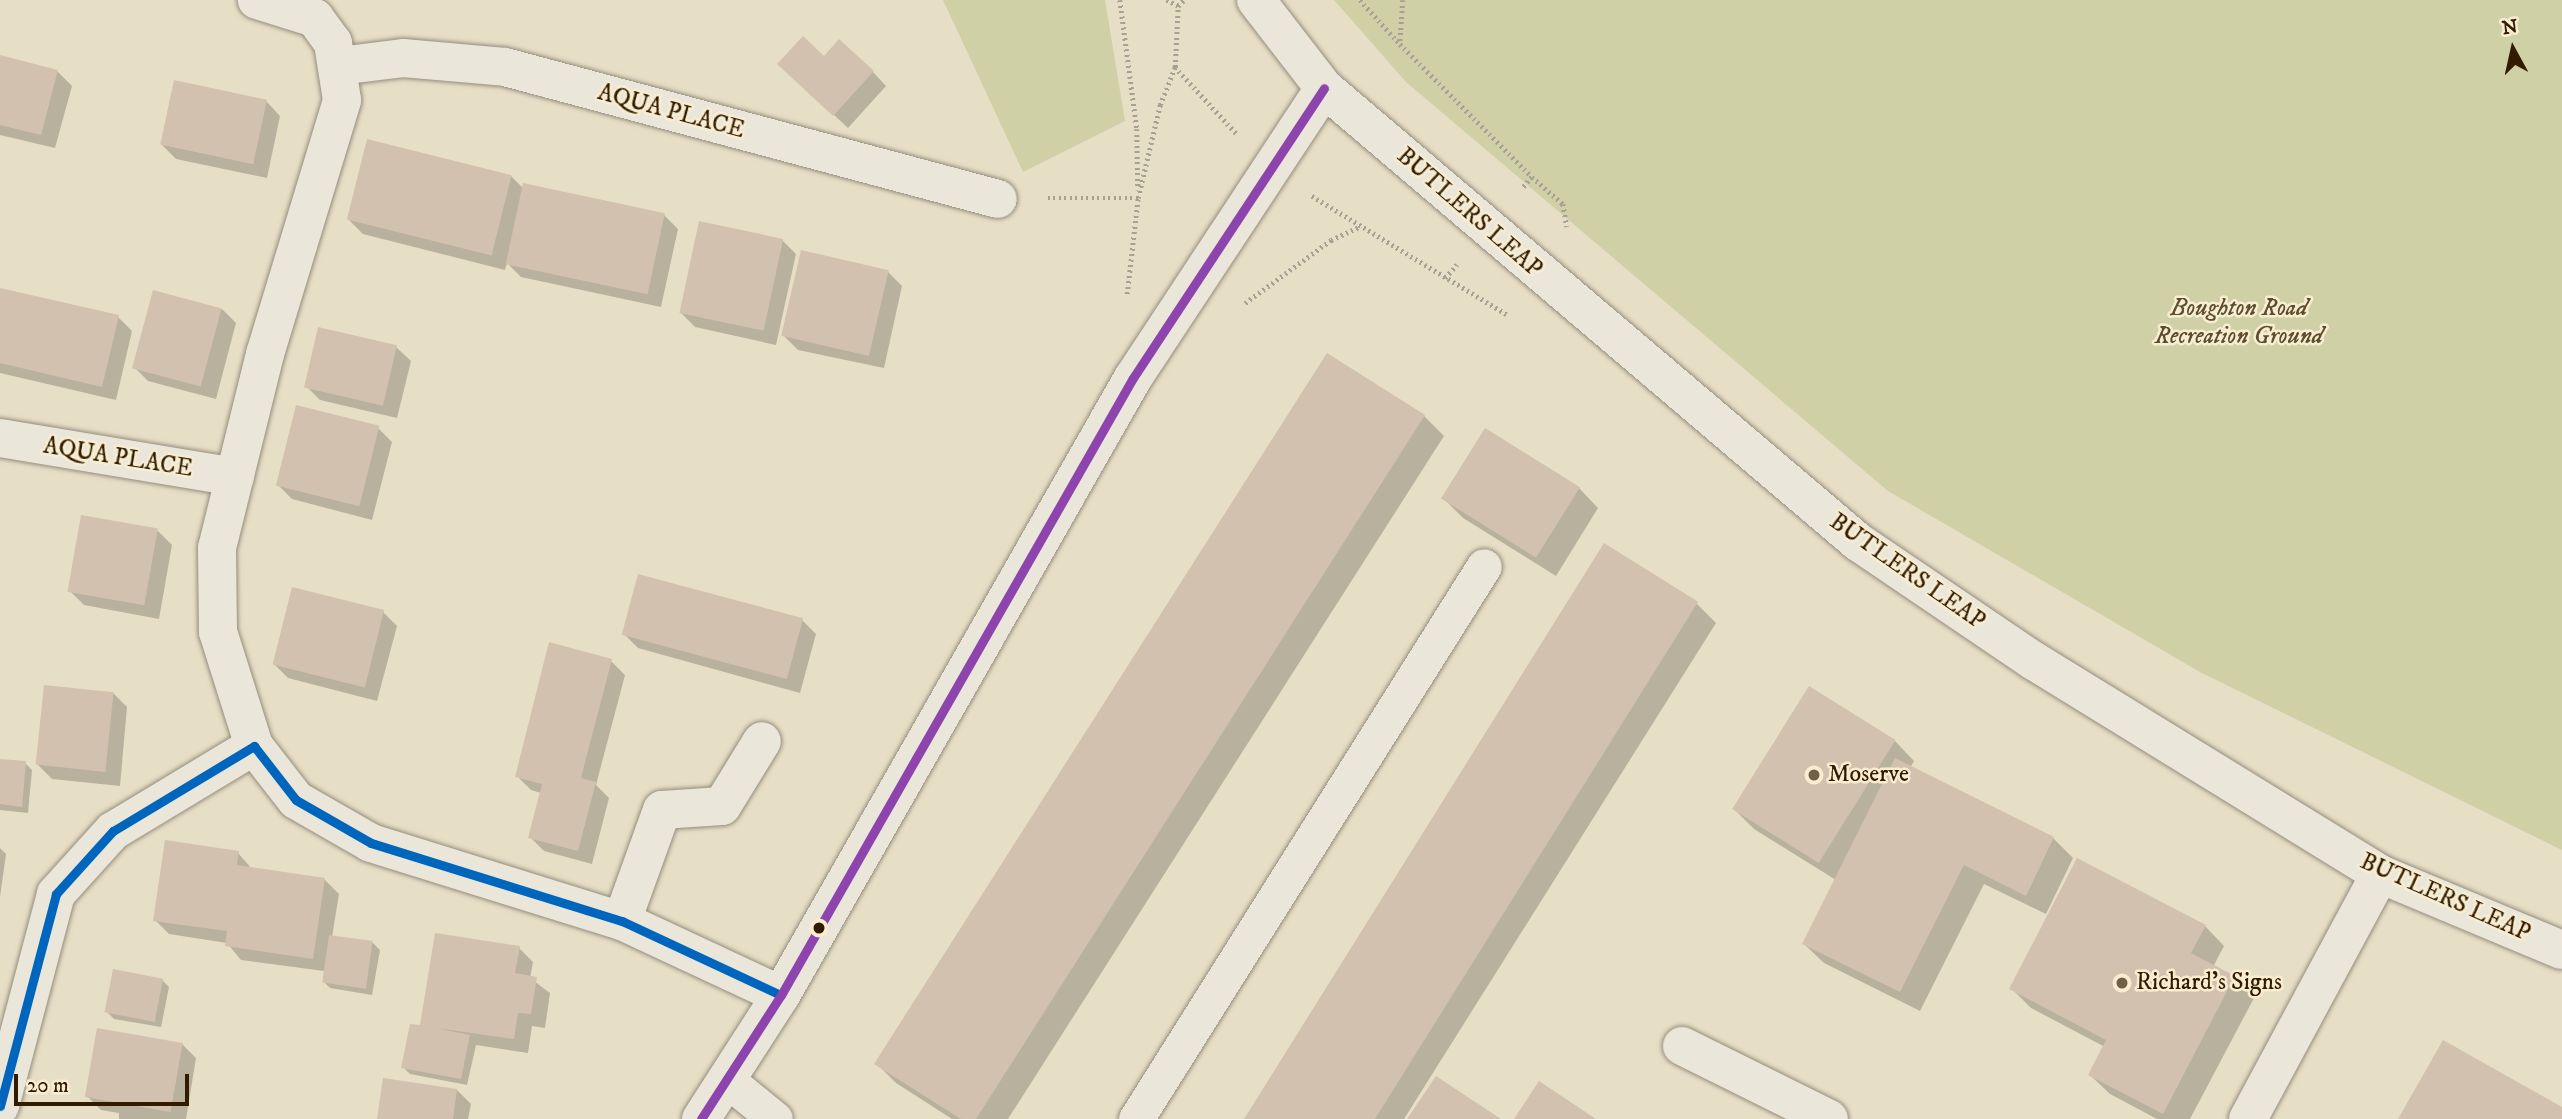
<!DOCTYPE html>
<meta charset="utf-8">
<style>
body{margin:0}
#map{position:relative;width:2562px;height:1119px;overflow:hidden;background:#e7dec6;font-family:"IM FELL DW Pica",serif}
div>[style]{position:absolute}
.green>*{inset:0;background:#d0d0a7}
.shadow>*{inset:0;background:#0003}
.building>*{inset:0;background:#d2c1ae;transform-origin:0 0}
.path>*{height:4.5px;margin-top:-2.25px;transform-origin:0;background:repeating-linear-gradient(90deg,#a6a095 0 2px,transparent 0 5.5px)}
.roads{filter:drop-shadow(0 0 2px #958d7c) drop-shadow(0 0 2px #958d7c)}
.lane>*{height:35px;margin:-17.5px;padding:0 17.5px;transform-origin:17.5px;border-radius:17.5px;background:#eae6da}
.street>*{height:38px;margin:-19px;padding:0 19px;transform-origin:19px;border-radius:19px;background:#eae6da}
.secondary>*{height:38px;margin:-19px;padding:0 19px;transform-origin:19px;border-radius:19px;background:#eae6da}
.bus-1>*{height:9px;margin:-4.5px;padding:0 4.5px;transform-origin:4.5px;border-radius:4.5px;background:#0065bd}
.bus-2>*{height:9px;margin:-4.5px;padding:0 4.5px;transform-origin:4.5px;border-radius:4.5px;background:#8e44ad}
.dots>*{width:19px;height:19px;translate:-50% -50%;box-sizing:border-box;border:4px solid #f8edd1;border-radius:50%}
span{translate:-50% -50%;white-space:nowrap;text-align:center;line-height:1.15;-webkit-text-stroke:5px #f8edd1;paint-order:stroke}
.street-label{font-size:24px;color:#311c02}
.park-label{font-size:24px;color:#5b4e2c;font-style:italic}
.poi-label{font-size:24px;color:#311c02}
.left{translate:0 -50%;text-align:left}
.north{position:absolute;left:2478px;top:14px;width:70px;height:70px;-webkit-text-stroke:5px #f8edd1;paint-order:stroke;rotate:352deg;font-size:19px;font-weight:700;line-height:28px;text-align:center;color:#311c02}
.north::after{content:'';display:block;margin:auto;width:24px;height:32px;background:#311c02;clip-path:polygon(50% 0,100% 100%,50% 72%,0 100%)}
.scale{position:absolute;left:14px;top:1074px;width:175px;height:32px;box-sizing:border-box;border:4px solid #311c02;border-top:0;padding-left:9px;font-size:21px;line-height:24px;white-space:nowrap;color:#311c02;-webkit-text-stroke:5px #f8edd1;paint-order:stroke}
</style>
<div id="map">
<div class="green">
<i style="clip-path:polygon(943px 0,1105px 0,1125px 121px,1023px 172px)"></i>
<i style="clip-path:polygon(1334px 0,2562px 0,2562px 850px,2200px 672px,1888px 491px,1406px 82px)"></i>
</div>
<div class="shadow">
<i style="clip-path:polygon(0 57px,58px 72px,72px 86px,55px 148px,0 135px)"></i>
<i style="clip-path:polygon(824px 58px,873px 72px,886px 86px,848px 128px,794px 78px)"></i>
<i style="clip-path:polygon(266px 101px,280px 116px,267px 178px,176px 159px,162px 145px)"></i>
<i style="clip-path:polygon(511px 176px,523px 188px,664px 215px,678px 229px,661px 307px,521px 277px,507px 263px,505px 270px,363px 234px,349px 220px)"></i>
<i style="clip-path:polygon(782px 240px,796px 254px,776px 345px,695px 327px,681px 313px)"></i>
<i style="clip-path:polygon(888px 272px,902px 286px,884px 368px,798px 350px,784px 336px)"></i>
<i style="clip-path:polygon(0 290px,118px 317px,132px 331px,116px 400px,0 373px)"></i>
<i style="clip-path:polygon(222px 309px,236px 323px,216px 399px,148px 381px,134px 367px)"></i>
<i style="clip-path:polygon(396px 347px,411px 361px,397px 418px,320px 400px,306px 386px)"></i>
<i style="clip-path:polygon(1424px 416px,1444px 436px,1008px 1119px,952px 1119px,896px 1083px,876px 1063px)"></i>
<i style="clip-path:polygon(378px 428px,392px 442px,372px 520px,292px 499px,278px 485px)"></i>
<i style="clip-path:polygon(1579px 488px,1598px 508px,1556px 576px,1463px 518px,1443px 498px)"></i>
<i style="clip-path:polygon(158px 531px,172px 545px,159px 619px,84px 605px,70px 591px)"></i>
<i style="clip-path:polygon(1696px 603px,1716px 623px,1404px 1119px,1244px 1119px)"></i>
<i style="clip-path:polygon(383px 612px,397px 626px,377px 701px,288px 678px,274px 664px)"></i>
<i style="clip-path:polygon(802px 620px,816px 634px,800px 693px,638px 648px,624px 634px)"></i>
<i style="clip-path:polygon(611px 661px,625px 675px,596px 785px,609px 798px,592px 864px,544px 851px,530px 837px,541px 793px,531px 790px,517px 776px)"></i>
<i style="clip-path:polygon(113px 693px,127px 707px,120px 786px,52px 779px,38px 765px)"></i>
<i style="clip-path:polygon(1895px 741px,1914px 761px,1910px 768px,2053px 838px,2073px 858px,2046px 914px,1984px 884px,1920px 1011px,1824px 963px,1804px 944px,1836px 880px,1754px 829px,1734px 809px)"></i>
<i style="clip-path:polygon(0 760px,25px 763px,32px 770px,28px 813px,0 810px)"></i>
<i style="clip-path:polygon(0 848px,6px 854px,0 897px)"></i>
<i style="clip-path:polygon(238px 853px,252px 869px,325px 880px,339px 894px,332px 937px,373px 943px,380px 950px,372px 995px,330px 988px,323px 981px,324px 971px,241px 960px,227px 943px,169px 934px,155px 920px)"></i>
<i style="clip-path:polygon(2205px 926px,2224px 946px,2213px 967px,2234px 978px,2254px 998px,2190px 1119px,2157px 1119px,2110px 1094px,2090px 1075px,2105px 1047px,2031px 1008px,2011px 988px)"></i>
<i style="clip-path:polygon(519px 948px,533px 962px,530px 978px,550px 993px,545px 1028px,532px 1026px,528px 1053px,476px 1045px,467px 1085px,410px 1074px,403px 1067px,426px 1028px)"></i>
<i style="clip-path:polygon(162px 980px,169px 987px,161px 1027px,114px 1019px,107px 1012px)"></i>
<i style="clip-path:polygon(182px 1044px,196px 1058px,186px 1119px,119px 1119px,119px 1113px,101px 1110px,87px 1096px)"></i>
<i style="clip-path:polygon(457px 1090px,471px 1104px,468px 1119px,379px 1119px)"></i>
</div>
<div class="building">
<i style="clip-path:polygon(803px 36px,824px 56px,839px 39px,874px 71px,833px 116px,777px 64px)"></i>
<i style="clip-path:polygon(0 55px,58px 70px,41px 135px,0 125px)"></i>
<i style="left:174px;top:80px;width:95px;height:66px;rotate:12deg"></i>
<i style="left:367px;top:139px;width:149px;height:83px;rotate:14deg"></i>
<i style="left:523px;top:183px;width:145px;height:83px;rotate:12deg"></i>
<i style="left:699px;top:221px;width:86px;height:94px;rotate:12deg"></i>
<i style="left:801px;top:250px;width:90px;height:88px;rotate:13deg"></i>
<i style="clip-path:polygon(0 288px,119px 315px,102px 387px,0 363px)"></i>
<i style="left:153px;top:290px;width:71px;height:81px;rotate:15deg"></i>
<i style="left:318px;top:327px;width:81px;height:62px;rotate:13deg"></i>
<i style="clip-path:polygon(1327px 353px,1425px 415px,976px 1119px,961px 1119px,874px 1064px)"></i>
<i style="left:296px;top:405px;width:86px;height:83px;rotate:14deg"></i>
<i style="left:1485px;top:428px;width:112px;height:83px;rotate:32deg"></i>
<i style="left:81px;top:515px;width:78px;height:78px;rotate:10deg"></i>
<i style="left:1604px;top:543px;width:111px;height:680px;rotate:32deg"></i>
<i style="left:638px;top:574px;width:171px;height:63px;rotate:15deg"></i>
<i style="left:292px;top:587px;width:95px;height:80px;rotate:14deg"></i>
<i style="clip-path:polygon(549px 642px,612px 659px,581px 778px,596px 782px,578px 851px,528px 838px,542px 784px,515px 777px)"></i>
<i style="left:44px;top:685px;width:70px;height:80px;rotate:6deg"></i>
<i style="left:1809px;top:686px;width:102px;height:145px;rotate:32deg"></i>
<i style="clip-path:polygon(1895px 758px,2054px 837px,2026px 896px,1964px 865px,1900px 992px,1802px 944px)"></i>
<i style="clip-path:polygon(0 759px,26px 761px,22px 807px,0 804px)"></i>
<i style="clip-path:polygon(165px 840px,239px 851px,237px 865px,325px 878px,313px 959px,225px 946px,227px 931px,153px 921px)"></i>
<i style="clip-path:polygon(2077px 858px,2206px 925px,2191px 953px,2235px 976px,2163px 1114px,2088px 1075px,2106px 1040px,2009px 989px)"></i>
<i style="clip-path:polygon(435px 933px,520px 946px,515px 973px,537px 977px,531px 1014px,518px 1013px,514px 1039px,436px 1028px,470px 1035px,461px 1079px,401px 1068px,410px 1024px,420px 1025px)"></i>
<i style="left:329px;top:935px;width:44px;height:48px;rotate:8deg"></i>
<i style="left:113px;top:969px;width:51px;height:44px;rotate:11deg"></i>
<i style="left:97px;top:1028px;width:87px;height:70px;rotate:10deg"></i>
<i style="clip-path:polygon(2443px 1040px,2562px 1107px,2562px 1119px,2398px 1119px)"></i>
<i style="clip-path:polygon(1436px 1076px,1501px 1119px,1407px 1119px)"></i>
<i style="clip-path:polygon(383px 1078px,457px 1089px,453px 1119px,377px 1119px)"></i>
<i style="clip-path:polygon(1539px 1081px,1596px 1119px,1514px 1119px)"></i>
</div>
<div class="path">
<i style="left:1120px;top:0;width:130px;rotate:82.5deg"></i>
<i style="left:1137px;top:129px;width:61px;rotate:89.1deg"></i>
<i style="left:1360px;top:0;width:58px;rotate:47.8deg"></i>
<i style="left:1403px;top:0;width:44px;rotate:93.9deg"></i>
<i style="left:1400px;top:44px;width:187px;rotate:45.2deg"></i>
<i style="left:1532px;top:177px;width:16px;rotate:130deg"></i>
<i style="left:1178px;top:6px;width:8px;rotate:-45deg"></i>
<i style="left:1175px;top:67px;width:90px;rotate:47.3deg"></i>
<i style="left:1532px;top:177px;width:41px;rotate:41.1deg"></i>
<i style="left:1563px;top:204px;width:23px;rotate:80deg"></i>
<i style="left:1312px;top:196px;width:229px;rotate:31.3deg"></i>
<i style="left:1048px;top:198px;width:90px"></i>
<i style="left:1445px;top:278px;width:18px;rotate:-49deg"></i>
<i style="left:1127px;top:294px;width:97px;rotate:-83.5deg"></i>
<i style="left:1138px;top:198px;width:96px;rotate:-76.7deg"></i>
<i style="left:1160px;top:105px;width:41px;rotate:-68.5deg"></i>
<i style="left:1175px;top:67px;width:61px;rotate:-87.2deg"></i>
<i style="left:1178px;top:6px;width:13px;rotate:-153deg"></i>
<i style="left:1245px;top:303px;width:107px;rotate:-36.2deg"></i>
<i style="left:1331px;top:240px;width:33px;rotate:-25deg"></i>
</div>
<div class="roads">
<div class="lane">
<i style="left:726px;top:1079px;width:63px;rotate:39.2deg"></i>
<i style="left:1136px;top:1119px;width:653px;rotate:-57.82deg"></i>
</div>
<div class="street">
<i style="left:339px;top:66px;width:64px;rotate:-7.1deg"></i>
<i style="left:403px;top:58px;width:102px;rotate:5deg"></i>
<i style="left:505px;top:67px;width:510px;rotate:14.99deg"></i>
<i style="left:0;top:438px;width:238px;rotate:9.4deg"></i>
<i style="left:254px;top:746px;width:120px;rotate:-107.5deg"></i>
<i style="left:218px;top:632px;width:84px;rotate:-90.7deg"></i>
<i style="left:217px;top:548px;width:200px;rotate:-76.1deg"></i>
<i style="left:265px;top:354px;width:265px;rotate:-73.1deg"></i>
<i style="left:342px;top:100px;width:58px;rotate:-99deg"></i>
<i style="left:333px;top:43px;width:31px;rotate:-126deg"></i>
<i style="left:315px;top:18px;width:61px;rotate:-162.8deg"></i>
<i style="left:622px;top:921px;width:118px;rotate:-70.2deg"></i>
<i style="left:662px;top:810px;width:60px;rotate:-3.8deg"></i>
<i style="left:722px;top:806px;width:76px;rotate:-58.4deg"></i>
<i style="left:1682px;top:1046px;width:164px;rotate:26.4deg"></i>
<i style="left:0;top:1106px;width:219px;rotate:-75.2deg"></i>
<i style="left:56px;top:894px;width:85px;rotate:-47.9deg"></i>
<i style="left:113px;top:831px;width:165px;rotate:-31.1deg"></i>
<i style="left:254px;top:746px;width:68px;rotate:52.1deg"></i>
<i style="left:296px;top:800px;width:86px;rotate:29.8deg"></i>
<i style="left:371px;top:843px;width:263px;rotate:17.3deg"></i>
<i style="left:622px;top:921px;width:175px;rotate:25deg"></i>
<i style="left:2248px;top:1119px;width:278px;rotate:-61.7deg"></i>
</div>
<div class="secondary">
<i style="left:1256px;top:0;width:111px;rotate:52.3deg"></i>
<i style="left:1324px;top:88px;width:701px;rotate:40.37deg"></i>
<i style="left:1858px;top:542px;width:212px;rotate:34.1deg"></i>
<i style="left:2034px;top:661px;width:406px;rotate:31.6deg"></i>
<i style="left:2380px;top:874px;width:197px;rotate:22.7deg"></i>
<i style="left:701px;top:1119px;width:148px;rotate:-57.2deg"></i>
<i style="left:781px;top:995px;width:710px;rotate:-60.3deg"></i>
<i style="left:1133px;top:378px;width:347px;rotate:-56.6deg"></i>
</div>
</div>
<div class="bus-1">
<i style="left:0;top:1106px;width:219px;rotate:-75.2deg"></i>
<i style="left:56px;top:894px;width:85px;rotate:-47.9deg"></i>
<i style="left:113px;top:831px;width:165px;rotate:-31.1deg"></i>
<i style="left:254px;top:746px;width:68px;rotate:52.1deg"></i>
<i style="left:296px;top:800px;width:86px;rotate:29.8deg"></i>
<i style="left:371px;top:843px;width:263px;rotate:17.3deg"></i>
<i style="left:622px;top:921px;width:175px;rotate:25deg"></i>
</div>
<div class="bus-2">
<i style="left:701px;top:1119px;width:148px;rotate:-57.2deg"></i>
<i style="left:781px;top:995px;width:710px;rotate:-60.3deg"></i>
<i style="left:1133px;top:378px;width:347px;rotate:-56.6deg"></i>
</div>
<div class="dots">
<i style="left:1814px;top:775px;background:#716047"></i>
<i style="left:819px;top:928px;background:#311c02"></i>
<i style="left:2122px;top:983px;background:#716047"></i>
</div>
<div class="street-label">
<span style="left:671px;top:112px;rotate:15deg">AQUA PLACE</span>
<span style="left:1469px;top:213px;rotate:41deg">BUTLERS LEAP</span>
<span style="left:118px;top:458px;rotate:9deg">AQUA PLACE</span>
<span style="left:1907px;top:572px;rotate:35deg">BUTLERS LEAP</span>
<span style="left:2445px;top:898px;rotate:24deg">BUTLERS LEAP</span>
</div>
<div class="park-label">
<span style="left:2239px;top:323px">Boughton Road<br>Recreation Ground</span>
</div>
<div class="poi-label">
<span class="left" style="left:1828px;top:775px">Moserve</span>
<span class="left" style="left:2136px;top:983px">Richard’s Signs</span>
</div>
<div class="north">N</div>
<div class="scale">20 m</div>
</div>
